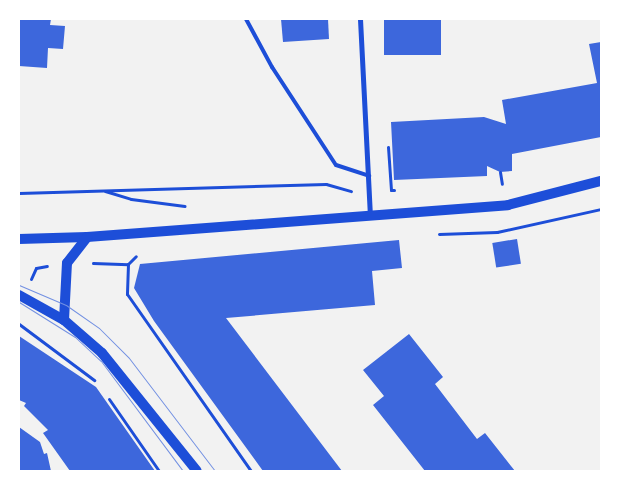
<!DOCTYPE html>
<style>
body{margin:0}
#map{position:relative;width:620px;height:490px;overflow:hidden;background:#f2f2f2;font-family:Manrope,sans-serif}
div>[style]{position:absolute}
.building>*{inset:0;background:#3d67dc;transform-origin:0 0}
.path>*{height:3px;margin:-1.5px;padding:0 1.5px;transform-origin:1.5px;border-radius:1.5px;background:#1d4ed8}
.service>*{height:4px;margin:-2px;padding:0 2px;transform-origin:2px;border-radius:2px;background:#1d4ed8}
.minor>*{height:5px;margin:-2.5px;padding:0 2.5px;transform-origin:2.5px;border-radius:2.5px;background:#1d4ed8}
.secondary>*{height:10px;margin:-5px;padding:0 5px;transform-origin:5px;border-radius:5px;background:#1d4ed8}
.tram>*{height:1px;margin:-0.5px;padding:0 0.5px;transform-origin:0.5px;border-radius:0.5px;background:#7290e2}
span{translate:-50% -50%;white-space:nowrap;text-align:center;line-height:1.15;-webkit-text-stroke:4px #fff;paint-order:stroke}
.frame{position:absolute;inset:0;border:20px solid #fff;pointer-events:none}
</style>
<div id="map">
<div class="building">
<i style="clip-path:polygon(19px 19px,51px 19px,50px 25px,65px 26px,63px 49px,48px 48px,47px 68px,19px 66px)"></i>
<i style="clip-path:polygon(281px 19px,328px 19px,329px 39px,283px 42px)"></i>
<i style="left:384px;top:19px;width:57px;height:36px"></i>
<i style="clip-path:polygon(601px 42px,601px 137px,512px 154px,512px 171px,500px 172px,487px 166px,487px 176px,394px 180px,391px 122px,484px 117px,506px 124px,502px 100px,597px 83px,589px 44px)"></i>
<i style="left:517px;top:239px;width:25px;height:25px;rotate:81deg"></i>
<i style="clip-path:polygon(399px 240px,402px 268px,372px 271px,375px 305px,226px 318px,342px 471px,263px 471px,154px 321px,134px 288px,140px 264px)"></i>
<i style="clip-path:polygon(409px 334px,443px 377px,435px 384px,477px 439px,485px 433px,515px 471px,425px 471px,373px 405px,384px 396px,363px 370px)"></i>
<i style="clip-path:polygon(19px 336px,96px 387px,155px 471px,70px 471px,43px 433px,48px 430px,24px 406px,26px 403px,19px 400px)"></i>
<i style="clip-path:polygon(19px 427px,40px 442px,44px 454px,47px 453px,51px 471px,19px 471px)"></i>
</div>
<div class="path">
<i style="left:388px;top:147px;width:43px;rotate:86deg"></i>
<i style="left:391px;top:190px;width:3px"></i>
<i style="left:500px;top:172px;width:12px;rotate:81deg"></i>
<i style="left:105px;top:191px;width:27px;rotate:17deg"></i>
<i style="left:131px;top:199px;width:54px;rotate:7.4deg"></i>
<i style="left:19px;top:193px;width:307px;rotate:-1.7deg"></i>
<i style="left:326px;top:184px;width:26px;rotate:16deg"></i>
<i style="left:439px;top:234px;width:58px;rotate:-2deg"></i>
<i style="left:497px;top:232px;width:107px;rotate:-12.5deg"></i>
<i style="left:93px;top:263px;width:35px;rotate:2deg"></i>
<i style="left:128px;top:264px;width:11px;rotate:-45deg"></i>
<i style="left:128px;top:264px;width:30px;rotate:92deg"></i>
<i style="left:127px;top:294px;width:216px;rotate:55deg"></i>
<i style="left:31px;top:279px;width:12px;rotate:-66deg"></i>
<i style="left:36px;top:268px;width:11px;rotate:-10deg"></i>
<i style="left:19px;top:324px;width:94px;rotate:36.7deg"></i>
<i style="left:109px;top:399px;width:88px;rotate:55.2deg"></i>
</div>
<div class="service">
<i style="left:246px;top:19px;width:55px;rotate:61.6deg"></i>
<i style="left:272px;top:67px;width:117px;rotate:56.9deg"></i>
<i style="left:336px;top:165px;width:35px;rotate:18deg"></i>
</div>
<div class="minor">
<i style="left:360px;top:19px;width:196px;rotate:87.1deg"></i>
</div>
<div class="secondary">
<i style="left:19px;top:239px;width:68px;rotate:-1.7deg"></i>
<i style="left:87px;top:237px;width:422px;rotate:-4.3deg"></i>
<i style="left:508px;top:205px;width:96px;rotate:-14.5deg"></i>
<i style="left:19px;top:295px;width:51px;rotate:29.1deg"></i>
<i style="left:64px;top:320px;width:50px;rotate:41deg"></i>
<i style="left:102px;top:353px;width:151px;rotate:51.2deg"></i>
<i style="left:64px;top:320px;width:57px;rotate:-87deg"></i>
<i style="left:67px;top:263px;width:33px;rotate:-52deg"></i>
</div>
<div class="tram">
<i style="left:19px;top:285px;width:51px;rotate:23.1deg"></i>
<i style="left:66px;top:305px;width:40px;rotate:34.9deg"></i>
<i style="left:99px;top:328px;width:42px;rotate:45deg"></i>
<i style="left:129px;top:358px;width:142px;rotate:52.7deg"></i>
<i style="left:19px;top:302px;width:66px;rotate:32deg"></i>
<i style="left:75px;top:337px;width:35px;rotate:43deg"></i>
<i style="left:101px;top:361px;width:137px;rotate:53.3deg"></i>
</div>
<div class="frame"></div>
</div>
